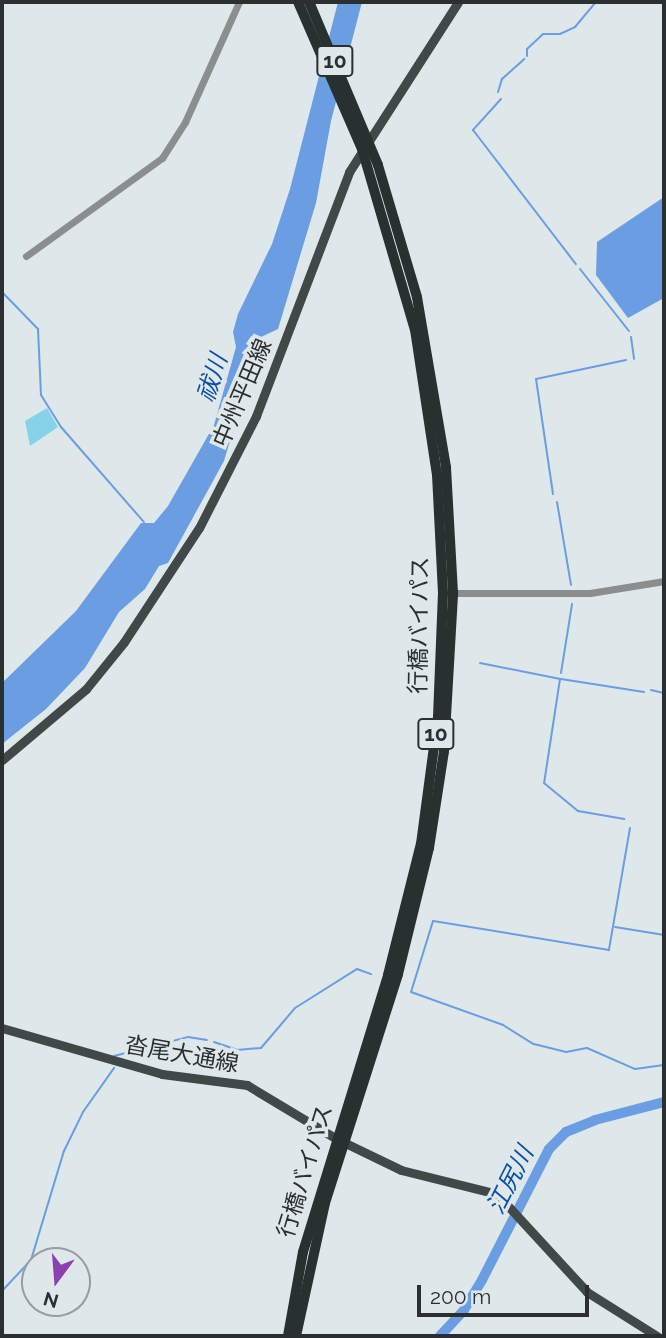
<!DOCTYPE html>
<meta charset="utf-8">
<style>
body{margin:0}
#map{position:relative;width:666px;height:1338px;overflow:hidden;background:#dee7ea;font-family:Raleway,"Noto Sans JP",sans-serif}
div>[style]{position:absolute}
.green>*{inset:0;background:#86d2e9}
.water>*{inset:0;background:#6b9de3}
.stream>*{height:2px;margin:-1px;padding:0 1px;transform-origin:1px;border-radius:1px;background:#6b9de3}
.river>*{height:10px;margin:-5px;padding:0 5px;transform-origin:5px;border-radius:5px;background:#6b9de3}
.minor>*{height:7px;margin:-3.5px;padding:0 3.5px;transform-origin:3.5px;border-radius:3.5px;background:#8a8e8e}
.major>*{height:9px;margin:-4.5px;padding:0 4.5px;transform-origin:4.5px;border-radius:4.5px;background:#414848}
.highway>*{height:10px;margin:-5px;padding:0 5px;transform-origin:5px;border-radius:5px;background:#283030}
span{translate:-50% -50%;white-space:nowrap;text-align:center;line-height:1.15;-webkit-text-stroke:7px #dee7ea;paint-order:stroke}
.shield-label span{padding:2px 5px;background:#dee7ea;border:2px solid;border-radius:5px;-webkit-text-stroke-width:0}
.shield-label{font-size:21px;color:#2c2f30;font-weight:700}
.street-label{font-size:23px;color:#2c2f30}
.water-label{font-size:24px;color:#0b51a3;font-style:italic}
.frame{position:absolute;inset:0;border:4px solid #2c2f30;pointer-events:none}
.north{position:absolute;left:21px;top:1247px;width:70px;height:70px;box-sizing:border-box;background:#dee7ea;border:2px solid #979da0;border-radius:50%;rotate:196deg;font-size:19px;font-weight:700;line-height:28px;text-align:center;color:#2c2f30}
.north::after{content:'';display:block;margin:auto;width:24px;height:32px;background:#8d40b1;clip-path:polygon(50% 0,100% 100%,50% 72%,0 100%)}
.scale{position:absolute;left:417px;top:1285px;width:172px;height:32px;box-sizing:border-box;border:4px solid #2c2f30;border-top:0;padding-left:9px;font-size:21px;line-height:24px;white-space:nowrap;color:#2c2f30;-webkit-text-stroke:5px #dee7ea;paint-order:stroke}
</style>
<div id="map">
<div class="green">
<i style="clip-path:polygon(47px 408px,58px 427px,30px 446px,25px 421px)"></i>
</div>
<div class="water">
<i style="clip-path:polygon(338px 2px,362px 2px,331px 121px,316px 203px,278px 329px,261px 337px,224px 461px,168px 563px,159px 566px,145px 589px,119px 612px,85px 668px,46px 709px,2px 744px,2px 683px,76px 611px,141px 523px,154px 523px,168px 506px,214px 425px,236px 347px,233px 332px,238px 314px,272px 244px,290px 189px)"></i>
<i style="clip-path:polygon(664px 197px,664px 298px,628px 318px,596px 275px,597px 242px)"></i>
</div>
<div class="stream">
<i style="left:527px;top:56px;width:7px;rotate:-90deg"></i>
<i style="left:527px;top:49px;width:22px;rotate:-43deg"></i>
<i style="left:543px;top:34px;width:17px"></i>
<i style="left:560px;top:34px;width:17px;rotate:-25deg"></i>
<i style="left:575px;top:27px;width:33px;rotate:-50deg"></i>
<i style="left:498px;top:92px;width:14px;rotate:-73deg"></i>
<i style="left:502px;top:79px;width:30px;rotate:-42deg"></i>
<i style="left:501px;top:99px;width:42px;rotate:132.1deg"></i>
<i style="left:473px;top:130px;width:169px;rotate:52.5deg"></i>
<i style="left:580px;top:269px;width:79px;rotate:51.7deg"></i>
<i style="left:2px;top:292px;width:52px;rotate:45.8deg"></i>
<i style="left:38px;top:329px;width:66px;rotate:87.4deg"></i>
<i style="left:41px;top:395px;width:38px;rotate:58deg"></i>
<i style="left:61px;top:427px;width:126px;rotate:48.9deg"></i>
<i style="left:631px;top:337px;width:22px;rotate:82deg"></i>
<i style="left:553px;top:494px;width:116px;rotate:-98.4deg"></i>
<i style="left:536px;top:379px;width:92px;rotate:-11.9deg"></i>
<i style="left:557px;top:502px;width:84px;rotate:80.4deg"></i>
<i style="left:480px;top:663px;width:82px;rotate:11.3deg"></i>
<i style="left:560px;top:679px;width:105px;rotate:98.7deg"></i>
<i style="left:544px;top:783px;width:44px;rotate:39.5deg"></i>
<i style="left:578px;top:811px;width:47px;rotate:9.9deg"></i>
<i style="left:561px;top:673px;width:70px;rotate:-80.9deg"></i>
<i style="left:561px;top:679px;width:84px;rotate:8.9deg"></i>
<i style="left:651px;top:690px;width:13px;rotate:13deg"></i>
<i style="left:630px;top:828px;width:124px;rotate:99.8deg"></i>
<i style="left:609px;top:950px;width:178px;rotate:-170.6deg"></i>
<i style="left:433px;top:921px;width:74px;rotate:107.2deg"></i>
<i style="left:411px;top:992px;width:98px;rotate:19.7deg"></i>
<i style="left:503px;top:1025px;width:36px;rotate:32deg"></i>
<i style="left:534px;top:1044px;width:33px;rotate:14deg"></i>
<i style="left:566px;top:1052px;width:21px;rotate:-11deg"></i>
<i style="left:587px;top:1048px;width:52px;rotate:23.6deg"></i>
<i style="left:635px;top:1069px;width:29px;rotate:-8deg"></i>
<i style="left:615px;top:927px;width:50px;rotate:9.3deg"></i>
<i style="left:214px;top:1042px;width:24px;rotate:19deg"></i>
<i style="left:237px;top:1050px;width:24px;rotate:-5deg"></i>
<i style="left:261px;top:1048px;width:52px;rotate:-49.6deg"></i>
<i style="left:295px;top:1008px;width:73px;rotate:-32.2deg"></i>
<i style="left:357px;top:969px;width:15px;rotate:20deg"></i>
<i style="left:114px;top:1056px;width:76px;rotate:-14.4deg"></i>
<i style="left:188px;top:1037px;width:19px;rotate:9deg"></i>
<i style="left:2px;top:1291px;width:42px;rotate:-46.9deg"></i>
<i style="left:31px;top:1260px;width:114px;rotate:-73.2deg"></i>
<i style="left:64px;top:1151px;width:43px;rotate:-64deg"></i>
<i style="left:83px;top:1112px;width:54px;rotate:-54.8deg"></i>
</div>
<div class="river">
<i style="left:440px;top:1336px;width:35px;rotate:-47deg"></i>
<i style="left:464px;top:1310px;width:35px;rotate:-59deg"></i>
<i style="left:482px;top:1280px;width:147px;rotate:-62.9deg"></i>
<i style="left:549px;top:1149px;width:24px;rotate:-45deg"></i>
<i style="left:566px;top:1132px;width:31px;rotate:-22deg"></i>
<i style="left:595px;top:1120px;width:71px;rotate:-14.6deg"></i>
</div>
<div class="minor">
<i style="left:26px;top:256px;width:168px;rotate:-35.8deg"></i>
<i style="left:162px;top:158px;width:43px;rotate:-57.4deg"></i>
<i style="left:185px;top:122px;width:132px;rotate:-65.8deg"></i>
<i style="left:451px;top:593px;width:139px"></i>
<i style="left:590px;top:593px;width:75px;rotate:-9.2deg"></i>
</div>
<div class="major">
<i style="left:2px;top:760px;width:110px;rotate:-40.2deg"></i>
<i style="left:86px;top:689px;width:60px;rotate:-51deg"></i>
<i style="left:124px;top:642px;width:136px;rotate:-56.7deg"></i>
<i style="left:199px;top:528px;width:126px;rotate:-63deg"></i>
<i style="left:256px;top:416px;width:261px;rotate:-69.1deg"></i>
<i style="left:349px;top:172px;width:202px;rotate:-57.3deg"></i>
<i style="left:2px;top:1028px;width:166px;rotate:16deg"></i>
<i style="left:162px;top:1074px;width:86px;rotate:7.4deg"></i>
<i style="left:247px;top:1085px;width:105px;rotate:31deg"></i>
<i style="left:337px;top:1139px;width:71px;rotate:25.8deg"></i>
<i style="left:401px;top:1170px;width:99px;rotate:14deg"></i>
<i style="left:497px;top:1194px;width:133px;rotate:47.4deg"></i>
<i style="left:587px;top:1292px;width:83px;rotate:32.2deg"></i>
</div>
<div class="highway">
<i style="left:288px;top:1336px;width:85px;rotate:-79.9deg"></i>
<i style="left:303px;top:1252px;width:290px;rotate:-72.9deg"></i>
<i style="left:388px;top:975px;width:135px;rotate:-75.9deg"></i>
<i style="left:421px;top:844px;width:128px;rotate:-82.4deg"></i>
<i style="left:438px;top:717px;width:124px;rotate:-87.7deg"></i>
<i style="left:443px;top:593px;width:118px;rotate:-92.9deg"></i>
<i style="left:437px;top:475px;width:147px;rotate:-98.6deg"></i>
<i style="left:415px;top:330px;width:189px;rotate:-106.3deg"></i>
<i style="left:362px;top:149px;width:160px;rotate:-113.5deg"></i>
<i style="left:296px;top:1336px;width:136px;rotate:-77.7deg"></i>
<i style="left:325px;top:1203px;width:240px;rotate:-72.3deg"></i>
<i style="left:398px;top:974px;width:130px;rotate:-76.2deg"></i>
<i style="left:429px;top:848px;width:98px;rotate:-81.2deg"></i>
<i style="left:444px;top:751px;width:158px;rotate:-86.7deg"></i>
<i style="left:453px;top:593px;width:126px;rotate:-93.2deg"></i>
<i style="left:446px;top:467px;width:172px;rotate:-99.7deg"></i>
<i style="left:417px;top:297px;width:138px;rotate:-106.5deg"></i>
<i style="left:378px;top:165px;width:177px;rotate:-112.9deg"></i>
</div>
<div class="shield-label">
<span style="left:335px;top:61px">10</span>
<span style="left:436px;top:734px">10</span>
</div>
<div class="street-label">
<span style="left:242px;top:393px;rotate:-67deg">中州平田線</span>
<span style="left:419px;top:625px;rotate:-89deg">行橋バイパス</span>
<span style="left:182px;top:1054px;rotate:10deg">沓尾大通線</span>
<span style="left:305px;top:1171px;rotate:-73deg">行橋バイパス</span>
</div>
<div class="water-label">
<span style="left:212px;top:378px;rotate:-72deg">祓川</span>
<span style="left:510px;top:1180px;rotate:-63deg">江尻川</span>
</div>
<div class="frame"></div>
<div class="north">N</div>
<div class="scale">200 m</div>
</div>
